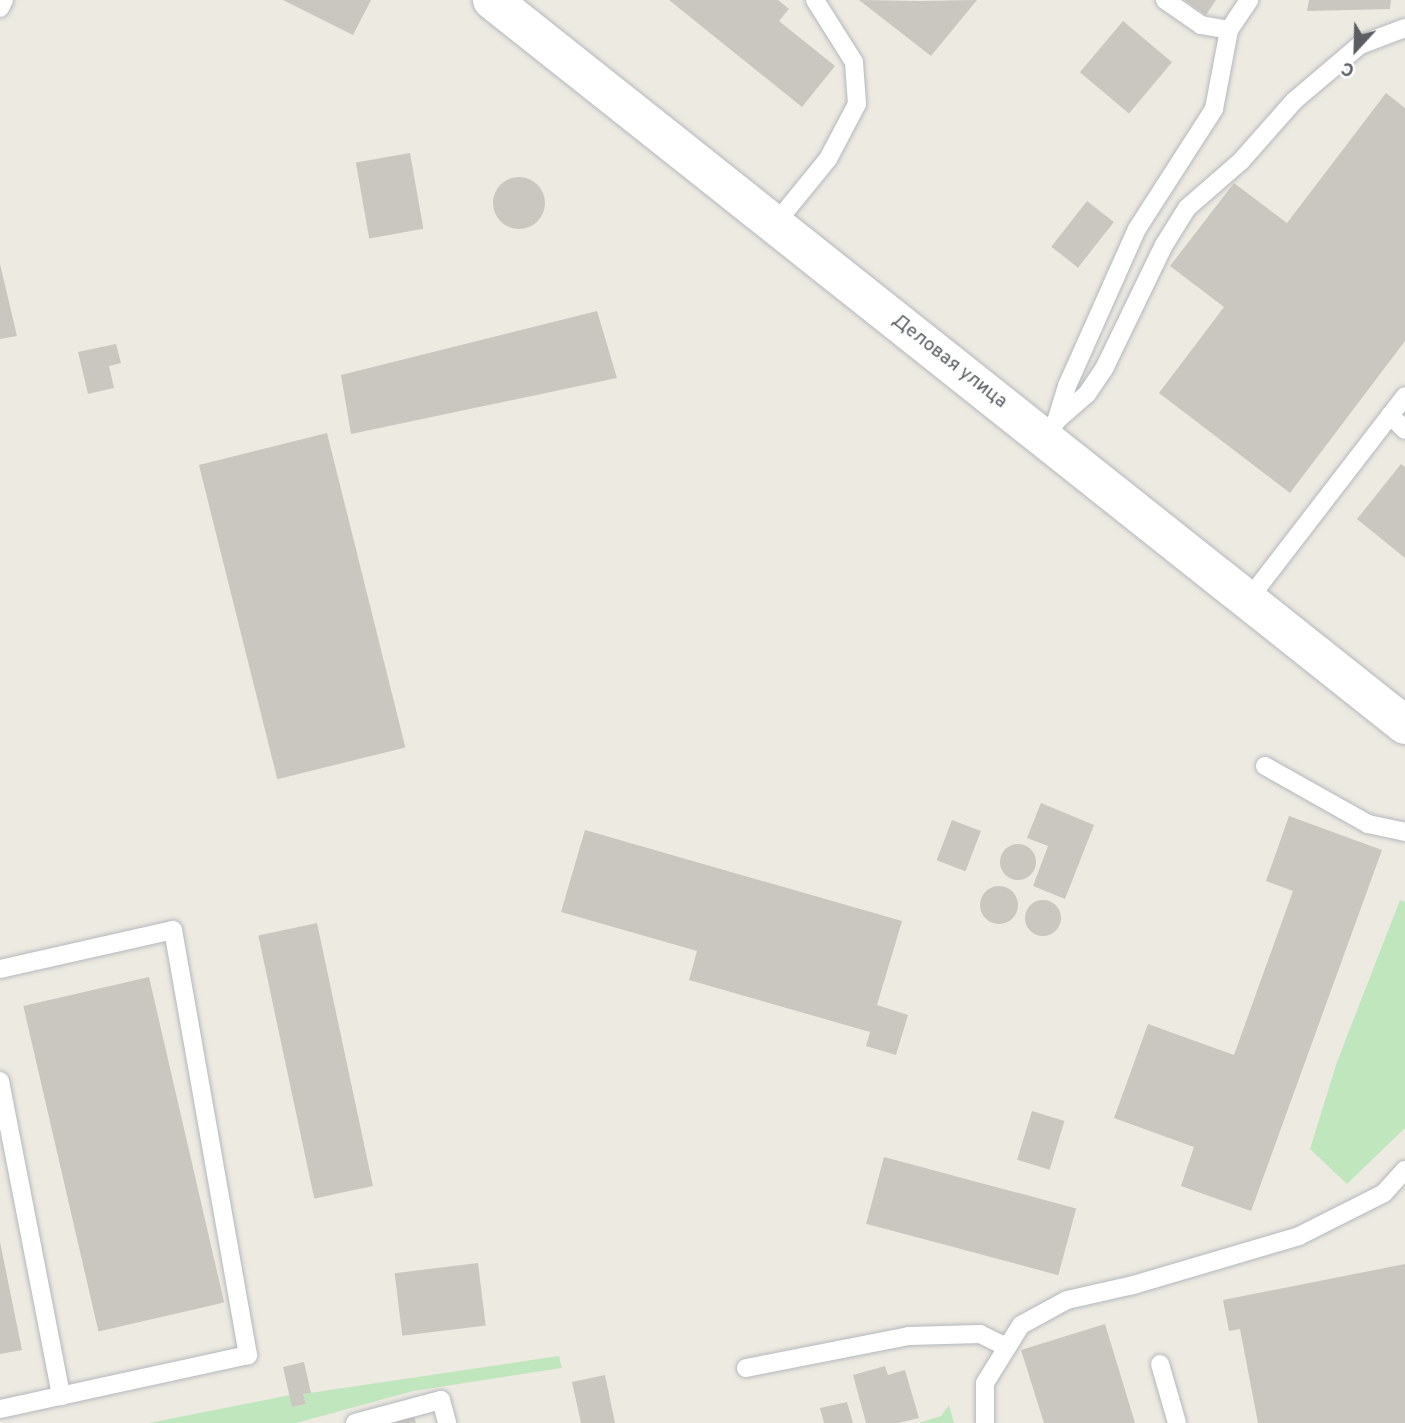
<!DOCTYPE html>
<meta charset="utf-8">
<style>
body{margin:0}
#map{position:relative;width:1405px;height:1423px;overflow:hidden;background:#edeae2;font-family:Overpass,sans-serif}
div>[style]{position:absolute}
.green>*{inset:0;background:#bfe6bd}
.building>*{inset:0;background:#cac7c1;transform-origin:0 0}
.round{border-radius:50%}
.roads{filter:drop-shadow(0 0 2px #b4b8bc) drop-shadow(0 0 2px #b4b8bc)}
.lane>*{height:18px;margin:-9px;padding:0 9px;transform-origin:9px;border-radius:9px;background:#fff}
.secondary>*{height:38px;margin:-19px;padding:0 19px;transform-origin:19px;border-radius:19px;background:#fff}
span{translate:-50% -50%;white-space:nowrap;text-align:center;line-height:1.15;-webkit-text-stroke:5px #fff;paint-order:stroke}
.street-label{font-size:19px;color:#5a5e63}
.north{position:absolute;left:1321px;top:14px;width:70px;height:70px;-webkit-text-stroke:5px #fff;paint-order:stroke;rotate:202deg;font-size:19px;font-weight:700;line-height:28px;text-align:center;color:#5a5e63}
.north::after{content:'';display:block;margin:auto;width:24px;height:32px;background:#5a5e63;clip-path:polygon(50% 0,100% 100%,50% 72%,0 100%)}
</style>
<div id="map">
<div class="green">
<i style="clip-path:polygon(1400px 900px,1405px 902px,1405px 1128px,1347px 1184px,1310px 1149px,1337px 1062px)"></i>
<i style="clip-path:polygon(559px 1356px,562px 1368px,413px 1391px,296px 1423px,149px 1423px,290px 1395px,293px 1407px,306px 1404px,303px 1394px)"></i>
<i style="clip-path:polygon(949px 1405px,954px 1423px,919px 1423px,941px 1416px)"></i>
</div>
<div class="building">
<i style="clip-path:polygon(283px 0,371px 0,353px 35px)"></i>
<i style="clip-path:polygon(669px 0,778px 0,789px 9px,779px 21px,835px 66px,802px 107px)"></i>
<i style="clip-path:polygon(859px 0,921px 1px,977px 0,931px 56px)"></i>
<i style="clip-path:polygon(1184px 0,1216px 0,1206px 15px)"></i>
<i style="clip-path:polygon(1309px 0,1391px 0,1390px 9px,1307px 11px)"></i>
<i style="left:1123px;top:21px;width:64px;height:67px;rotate:40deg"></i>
<i style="clip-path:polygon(1386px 93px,1405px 108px,1405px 341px,1290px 493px,1159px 393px,1224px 307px,1170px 266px,1234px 183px,1287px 223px)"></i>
<i style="left:410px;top:153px;width:77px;height:55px;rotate:80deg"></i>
<i class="round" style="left:493px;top:177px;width:52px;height:52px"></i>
<i style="left:1087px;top:201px;width:34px;height:58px;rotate:38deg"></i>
<i style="clip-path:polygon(0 264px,17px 336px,0 339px)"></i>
<i style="clip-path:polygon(597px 311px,617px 378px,351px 434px,341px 375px)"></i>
<i style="clip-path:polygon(116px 344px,121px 363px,109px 366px,114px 388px,88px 394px,78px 352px)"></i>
<i style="left:327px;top:433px;width:324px;height:132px;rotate:76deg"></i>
<i style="clip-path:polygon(1401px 464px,1405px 467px,1405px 558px,1357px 519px)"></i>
<i style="clip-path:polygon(1041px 803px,1094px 825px,1065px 899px,1033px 886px,1048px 846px,1027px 838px)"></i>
<i style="clip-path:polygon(1289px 816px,1382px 850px,1251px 1211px,1181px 1186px,1194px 1147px,1114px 1118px,1148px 1024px,1234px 1055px,1293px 891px,1266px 881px)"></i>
<i style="left:952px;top:820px;width:31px;height:43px;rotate:21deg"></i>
<i style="clip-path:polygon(585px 830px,902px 921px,877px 1005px,908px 1015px,896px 1055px,866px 1046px,870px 1032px,689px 980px,697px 951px,561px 912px)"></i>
<i class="round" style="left:1000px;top:844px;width:36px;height:36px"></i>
<i class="round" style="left:980px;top:886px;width:38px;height:38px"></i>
<i class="round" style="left:1025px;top:900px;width:36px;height:36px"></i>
<i style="left:317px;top:923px;width:269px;height:60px;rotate:78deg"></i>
<i style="left:149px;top:977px;width:334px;height:129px;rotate:77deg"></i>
<i style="left:1032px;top:1111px;width:34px;height:51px;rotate:17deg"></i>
<i style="left:884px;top:1157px;width:199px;height:69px;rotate:15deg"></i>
<i style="clip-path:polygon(0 1242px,22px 1350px,0 1354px)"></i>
<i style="left:478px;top:1263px;width:63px;height:84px;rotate:83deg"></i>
<i style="clip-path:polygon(1405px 1264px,1405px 1423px,1258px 1423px,1240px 1329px,1229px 1331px,1223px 1300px)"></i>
<i style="clip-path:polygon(1105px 1324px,1135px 1423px,1044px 1423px,1021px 1350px)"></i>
<i style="clip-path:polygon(304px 1362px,311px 1393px,303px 1394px,306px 1404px,292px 1407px,283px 1367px)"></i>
<i style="clip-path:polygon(885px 1366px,888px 1375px,905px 1370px,919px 1418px,898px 1423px,866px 1423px,853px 1375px)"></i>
<i style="clip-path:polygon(605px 1375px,615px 1423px,581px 1423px,572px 1382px)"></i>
<i style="clip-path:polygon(847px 1402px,853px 1423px,824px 1423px,820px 1408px)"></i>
<i style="clip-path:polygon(414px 1417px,416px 1423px,396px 1423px,396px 1422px)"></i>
</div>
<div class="roads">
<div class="lane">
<i style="left:1165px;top:0;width:44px;rotate:34.8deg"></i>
<i style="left:1201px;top:25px;width:28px;rotate:10deg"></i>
<i style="left:0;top:8px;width:9px;rotate:-63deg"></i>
<i style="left:775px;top:224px;width:84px;rotate:-50.8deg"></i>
<i style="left:828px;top:159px;width:62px;rotate:-62.2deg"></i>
<i style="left:857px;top:104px;width:42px;rotate:-94.1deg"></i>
<i style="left:854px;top:62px;width:73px;rotate:-122.2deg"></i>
<i style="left:1390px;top:415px;width:21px;rotate:45deg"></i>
<i style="left:1056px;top:421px;width:41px;rotate:-41.1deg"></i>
<i style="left:1087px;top:394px;width:30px;rotate:-56deg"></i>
<i style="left:1104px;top:369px;width:138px;rotate:-64.2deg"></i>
<i style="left:1164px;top:245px;width:44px;rotate:-58.1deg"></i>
<i style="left:1187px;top:208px;width:72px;rotate:-41deg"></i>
<i style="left:1241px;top:161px;width:80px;rotate:-48.5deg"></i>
<i style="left:1294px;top:101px;width:87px;rotate:-40.3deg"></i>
<i style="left:1360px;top:45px;width:48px;rotate:-20.7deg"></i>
<i style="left:1056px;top:422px;width:38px;rotate:-73deg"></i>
<i style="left:1067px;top:386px;width:172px;rotate:-66deg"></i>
<i style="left:1137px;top:229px;width:143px;rotate:-57.3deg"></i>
<i style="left:1214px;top:109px;width:80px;rotate:-79.2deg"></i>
<i style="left:1229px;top:30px;width:36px;rotate:-56deg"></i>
<i style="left:1248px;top:600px;width:257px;rotate:-52.4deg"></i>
<i style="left:1265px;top:766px;width:118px;rotate:29.4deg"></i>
<i style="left:1368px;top:824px;width:38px;rotate:12deg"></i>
<i style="left:0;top:969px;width:177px;rotate:-12.7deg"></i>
<i style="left:173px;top:930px;width:432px;rotate:80deg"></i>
<i style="left:248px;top:1355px;width:254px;rotate:167.7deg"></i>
<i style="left:0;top:1081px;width:321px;rotate:79deg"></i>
<i style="left:1160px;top:1364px;width:61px;rotate:73.9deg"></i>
<i style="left:746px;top:1368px;width:166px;rotate:-11.1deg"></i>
<i style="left:909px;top:1336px;width:71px;rotate:-1.6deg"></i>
<i style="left:980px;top:1334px;width:30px;rotate:26deg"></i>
<i style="left:355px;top:1423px;width:89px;rotate:-15deg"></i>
<i style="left:441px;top:1400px;width:24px;rotate:75deg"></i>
<i style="left:985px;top:1423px;width:40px;rotate:-90deg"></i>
<i style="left:985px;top:1383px;width:68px;rotate:-58.2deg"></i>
<i style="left:1021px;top:1325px;width:52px;rotate:-28.5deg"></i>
<i style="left:1067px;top:1300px;width:68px;rotate:-12.8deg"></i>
<i style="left:1133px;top:1285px;width:173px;rotate:-16.4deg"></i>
<i style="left:1299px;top:1236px;width:95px;rotate:-26.8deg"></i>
<i style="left:1384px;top:1193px;width:31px;rotate:-48deg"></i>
</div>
<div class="secondary">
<i style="left:492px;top:0;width:1166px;rotate:38.45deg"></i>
</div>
</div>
<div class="street-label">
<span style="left:949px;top:362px;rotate:38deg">Деловая улица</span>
</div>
<div class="north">С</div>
</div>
